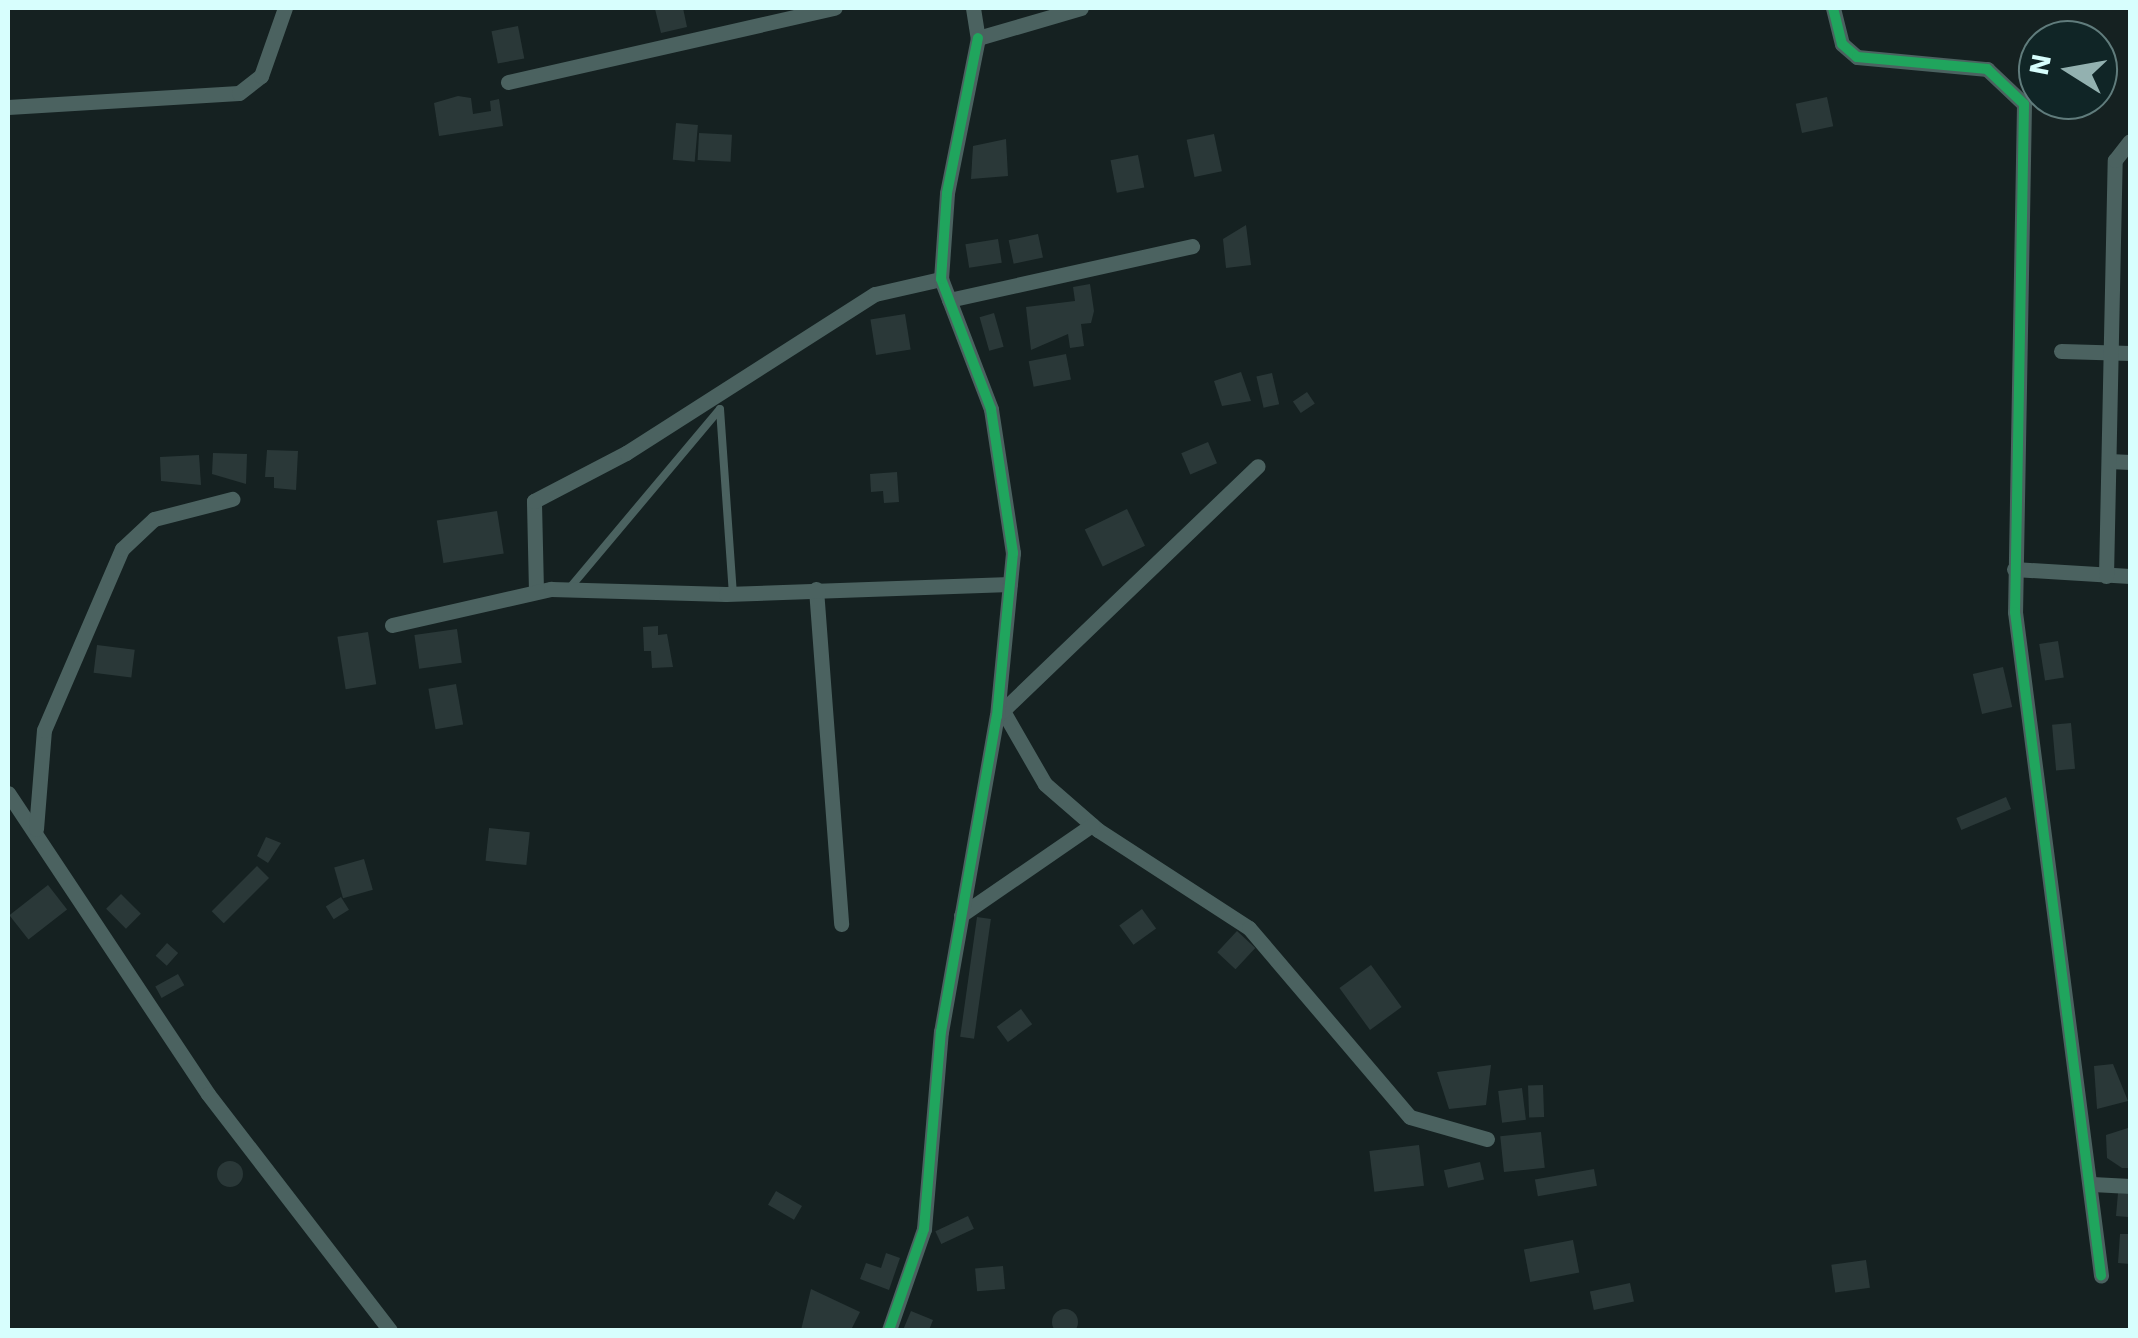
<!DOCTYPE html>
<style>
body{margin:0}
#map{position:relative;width:2138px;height:1338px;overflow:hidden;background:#152121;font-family:"Work Sans",sans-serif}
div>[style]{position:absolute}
.building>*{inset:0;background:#2a3838;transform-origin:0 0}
.round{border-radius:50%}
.service>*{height:8px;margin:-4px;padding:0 4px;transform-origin:4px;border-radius:4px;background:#4b6260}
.minor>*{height:15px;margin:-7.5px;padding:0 7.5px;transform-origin:7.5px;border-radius:7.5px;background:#4b6260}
.cycleway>*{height:10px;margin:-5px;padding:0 5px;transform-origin:5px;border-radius:5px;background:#20a55d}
span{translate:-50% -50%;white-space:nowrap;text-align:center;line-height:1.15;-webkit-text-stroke:8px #102526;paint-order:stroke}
.frame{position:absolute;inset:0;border:10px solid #d7fefd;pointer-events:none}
.north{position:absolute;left:2018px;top:20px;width:100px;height:100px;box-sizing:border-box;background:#102526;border:2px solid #607c7c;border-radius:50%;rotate:281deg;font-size:28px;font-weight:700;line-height:40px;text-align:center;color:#d7fefd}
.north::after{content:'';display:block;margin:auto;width:35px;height:45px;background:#93b1b0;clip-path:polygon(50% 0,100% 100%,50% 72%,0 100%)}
</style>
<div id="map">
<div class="building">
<i style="clip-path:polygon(683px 8px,687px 27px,661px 33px,655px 9px)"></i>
<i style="left:518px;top:26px;width:33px;height:27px;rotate:79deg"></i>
<i style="clip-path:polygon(458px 96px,471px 98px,473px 114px,491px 111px,490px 101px,499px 99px,503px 126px,439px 136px,434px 103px)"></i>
<i style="left:1827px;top:97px;width:30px;height:32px;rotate:78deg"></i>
<i style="left:676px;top:123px;width:22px;height:37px;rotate:5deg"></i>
<i style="left:699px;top:133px;width:33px;height:27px;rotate:3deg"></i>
<i style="left:1214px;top:134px;width:38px;height:28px;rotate:78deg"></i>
<i style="clip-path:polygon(1006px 139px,1008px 176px,971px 179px,973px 146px)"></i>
<i style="left:1138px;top:155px;width:33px;height:28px;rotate:79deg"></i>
<i style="clip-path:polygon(1246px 225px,1251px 265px,1226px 268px,1223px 239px)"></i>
<i style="left:1038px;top:234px;width:24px;height:30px;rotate:78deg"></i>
<i style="left:998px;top:239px;width:24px;height:33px;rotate:81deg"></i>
<i style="clip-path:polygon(1090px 284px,1094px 311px,1091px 323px,1081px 324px,1084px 346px,1070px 348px,1068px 334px,1031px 350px,1026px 307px,1075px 301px,1073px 287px)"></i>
<i style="left:994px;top:313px;width:35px;height:15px;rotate:74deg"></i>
<i style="left:905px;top:314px;width:36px;height:35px;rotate:81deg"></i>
<i style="left:1066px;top:354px;width:26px;height:38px;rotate:79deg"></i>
<i style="clip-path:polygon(1241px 372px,1251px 401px,1222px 406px,1214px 381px)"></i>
<i style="left:1272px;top:373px;width:32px;height:16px;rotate:77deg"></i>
<i style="left:1307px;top:392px;width:14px;height:17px;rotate:56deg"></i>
<i style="left:1208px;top:442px;width:23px;height:29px;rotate:67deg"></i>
<i style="clip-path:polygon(267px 450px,298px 451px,296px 490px,274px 488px,274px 477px,265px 477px)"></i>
<i style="clip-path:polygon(213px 453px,247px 454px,246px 484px,212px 474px)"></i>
<i style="clip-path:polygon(199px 455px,201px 485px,161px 481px,160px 457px)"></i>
<i style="clip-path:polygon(897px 472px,899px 502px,884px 503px,883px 491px,871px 492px,870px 474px)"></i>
<i style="left:1127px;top:509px;width:41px;height:47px;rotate:64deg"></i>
<i style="left:497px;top:511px;width:43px;height:61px;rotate:81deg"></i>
<i style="clip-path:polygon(658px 626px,658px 635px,667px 634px,673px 667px,652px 668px,651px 651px,644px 651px,643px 627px)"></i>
<i style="left:457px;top:629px;width:34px;height:43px;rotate:82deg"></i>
<i style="left:368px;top:632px;width:53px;height:31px;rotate:81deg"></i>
<i style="left:2058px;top:641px;width:37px;height:19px;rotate:81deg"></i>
<i style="left:97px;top:645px;width:38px;height:28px;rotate:7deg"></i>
<i style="left:2003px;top:667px;width:41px;height:31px;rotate:77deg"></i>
<i style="left:456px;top:684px;width:41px;height:28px;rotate:80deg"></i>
<i style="left:2071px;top:723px;width:46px;height:19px;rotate:85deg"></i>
<i style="left:2006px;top:797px;width:13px;height:54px;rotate:67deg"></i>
<i style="left:489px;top:828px;width:41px;height:33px;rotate:6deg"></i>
<i style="clip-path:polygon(266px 837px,281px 843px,268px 863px,257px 856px)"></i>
<i style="left:364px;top:859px;width:32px;height:31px;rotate:74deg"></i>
<i style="left:257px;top:866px;width:17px;height:64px;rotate:45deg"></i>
<i style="left:48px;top:885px;width:31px;height:49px;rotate:52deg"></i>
<i style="left:121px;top:894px;width:28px;height:21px;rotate:45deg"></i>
<i style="left:341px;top:897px;width:15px;height:18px;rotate:58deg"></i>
<i style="left:1142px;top:909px;width:24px;height:28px;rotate:54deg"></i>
<i style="left:977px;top:917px;width:14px;height:121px;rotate:8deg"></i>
<i style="left:1237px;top:931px;width:25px;height:29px;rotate:43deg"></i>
<i style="left:167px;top:943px;width:15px;height:17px;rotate:42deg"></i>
<i style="left:1371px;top:965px;width:52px;height:39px;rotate:54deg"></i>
<i style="left:178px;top:974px;width:13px;height:26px;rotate:61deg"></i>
<i style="left:1021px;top:1009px;width:19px;height:30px;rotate:54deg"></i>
<i style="clip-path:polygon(2113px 1064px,2128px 1101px,2097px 1109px,2094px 1066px)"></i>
<i style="clip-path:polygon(1491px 1065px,1486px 1105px,1449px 1109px,1437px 1072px)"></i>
<i style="left:1543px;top:1085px;width:32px;height:15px;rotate:88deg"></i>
<i style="left:1522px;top:1088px;width:32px;height:24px;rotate:83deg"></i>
<i style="clip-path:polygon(2128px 1128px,2130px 1168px,2122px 1168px,2107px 1158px,2106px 1135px)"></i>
<i style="left:1541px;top:1132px;width:36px;height:41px;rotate:84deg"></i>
<i style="left:1419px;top:1145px;width:41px;height:50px;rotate:83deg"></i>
<i class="round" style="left:217px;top:1161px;width:26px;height:26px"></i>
<i style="left:1480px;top:1162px;width:18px;height:37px;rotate:77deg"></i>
<i style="left:1594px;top:1169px;width:17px;height:60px;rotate:80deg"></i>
<i style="left:776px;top:1191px;width:30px;height:16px;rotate:30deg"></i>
<i style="left:2118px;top:1193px;width:12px;height:23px;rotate:5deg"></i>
<i style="left:968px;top:1216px;width:14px;height:36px;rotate:65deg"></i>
<i style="clip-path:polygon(2120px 1234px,2130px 1234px,2130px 1264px,2118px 1263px)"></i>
<i style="left:1573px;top:1240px;width:33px;height:50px;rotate:79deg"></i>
<i style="clip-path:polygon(886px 1253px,900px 1258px,889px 1290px,860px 1279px,866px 1263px,881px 1268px)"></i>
<i style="left:1866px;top:1260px;width:28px;height:35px;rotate:82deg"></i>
<i style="left:1003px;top:1266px;width:23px;height:28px;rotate:85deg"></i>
<i style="left:1630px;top:1283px;width:19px;height:41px;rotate:78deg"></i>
<i style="clip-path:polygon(811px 1289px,860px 1312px,851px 1330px,801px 1330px)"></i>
<i class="round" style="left:1052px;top:1309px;width:26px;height:26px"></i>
<i style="clip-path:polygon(911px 1311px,933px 1320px,929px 1330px,903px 1330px)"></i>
</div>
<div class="service">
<i style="left:720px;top:409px;width:185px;rotate:86deg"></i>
<i style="left:568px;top:590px;width:236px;rotate:-50deg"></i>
</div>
<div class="minor">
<i style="left:973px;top:8px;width:30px;rotate:81deg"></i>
<i style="left:978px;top:38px;width:107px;rotate:-16.2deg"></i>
<i style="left:1833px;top:8px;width:37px;rotate:76deg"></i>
<i style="left:1842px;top:44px;width:20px;rotate:41deg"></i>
<i style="left:1857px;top:57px;width:131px;rotate:5.3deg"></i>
<i style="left:1987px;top:69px;width:51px;rotate:43.4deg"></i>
<i style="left:2024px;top:104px;width:508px;rotate:91.01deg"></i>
<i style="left:2015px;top:612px;width:669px;rotate:82.61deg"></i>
<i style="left:508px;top:82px;width:335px;rotate:-12.8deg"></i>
<i style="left:8px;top:107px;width:231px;rotate:-3.5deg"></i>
<i style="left:239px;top:93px;width:28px;rotate:-38deg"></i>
<i style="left:261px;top:76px;width:72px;rotate:-70.6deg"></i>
<i style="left:949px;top:300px;width:249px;rotate:-12.5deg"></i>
<i style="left:2061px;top:351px;width:69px;rotate:1.7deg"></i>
<i style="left:2109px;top:461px;width:21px;rotate:3deg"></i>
<i style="left:2014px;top:569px;width:116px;rotate:3.5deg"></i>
<i style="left:2106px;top:576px;width:416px;rotate:-88.8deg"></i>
<i style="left:2115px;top:160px;width:24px;rotate:-52deg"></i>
<i style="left:816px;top:589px;width:336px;rotate:85.7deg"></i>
<i style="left:536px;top:591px;width:90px;rotate:-91.3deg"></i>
<i style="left:534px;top:501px;width:104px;rotate:-27.6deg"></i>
<i style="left:626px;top:453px;width:295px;rotate:-32.6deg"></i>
<i style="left:875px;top:294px;width:68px;rotate:-12.8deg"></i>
<i style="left:392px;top:625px;width:163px;rotate:-12.8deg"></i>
<i style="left:551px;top:589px;width:175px;rotate:1.6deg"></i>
<i style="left:726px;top:594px;width:284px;rotate:-2deg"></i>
<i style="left:1003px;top:711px;width:84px;rotate:60.1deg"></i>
<i style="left:1045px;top:784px;width:70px;rotate:41deg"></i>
<i style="left:1098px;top:830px;width:180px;rotate:33deg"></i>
<i style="left:1249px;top:928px;width:248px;rotate:49.6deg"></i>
<i style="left:1410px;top:1117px;width:80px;rotate:15.9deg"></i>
<i style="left:997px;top:716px;width:361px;rotate:-43.8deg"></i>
<i style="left:8px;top:793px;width:361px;rotate:56.4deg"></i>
<i style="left:208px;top:1094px;width:298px;rotate:52.4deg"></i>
<i style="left:36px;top:829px;width:99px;rotate:-85.4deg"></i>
<i style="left:44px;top:730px;width:197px;rotate:-66.7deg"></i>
<i style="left:122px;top:549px;width:44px;rotate:-43.2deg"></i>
<i style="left:154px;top:519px;width:81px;rotate:-14.4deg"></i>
<i style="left:961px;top:915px;width:159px;rotate:-34.5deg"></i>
<i style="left:2092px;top:1184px;width:38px;rotate:3deg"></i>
<i style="left:889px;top:1330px;width:107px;rotate:-70.9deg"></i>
<i style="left:924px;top:1229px;width:198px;rotate:-85.1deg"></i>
<i style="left:941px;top:1032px;width:321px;rotate:-80deg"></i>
<i style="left:997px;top:716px;width:164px;rotate:-84.4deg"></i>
<i style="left:1013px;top:553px;width:146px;rotate:-98.7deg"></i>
<i style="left:991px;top:409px;width:139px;rotate:-111deg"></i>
<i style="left:941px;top:279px;width:86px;rotate:-86deg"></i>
<i style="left:947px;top:193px;width:158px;rotate:-78.7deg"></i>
</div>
<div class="cycleway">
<i style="left:1833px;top:8px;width:37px;rotate:76deg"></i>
<i style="left:1842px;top:44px;width:20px;rotate:41deg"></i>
<i style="left:1857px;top:57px;width:131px;rotate:5.3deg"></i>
<i style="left:1987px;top:69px;width:51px;rotate:43.4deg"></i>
<i style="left:2024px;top:104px;width:508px;rotate:91.01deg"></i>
<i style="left:2015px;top:612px;width:669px;rotate:82.61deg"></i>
<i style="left:889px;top:1330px;width:107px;rotate:-70.9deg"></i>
<i style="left:924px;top:1229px;width:198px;rotate:-85.1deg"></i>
<i style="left:941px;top:1032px;width:321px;rotate:-80deg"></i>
<i style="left:997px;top:716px;width:164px;rotate:-84.4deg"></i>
<i style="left:1013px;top:553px;width:146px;rotate:-98.7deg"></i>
<i style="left:991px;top:409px;width:139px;rotate:-111deg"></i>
<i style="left:941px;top:279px;width:86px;rotate:-86deg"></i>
<i style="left:947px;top:193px;width:158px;rotate:-78.7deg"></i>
</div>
<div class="frame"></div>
<div class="north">N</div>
</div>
